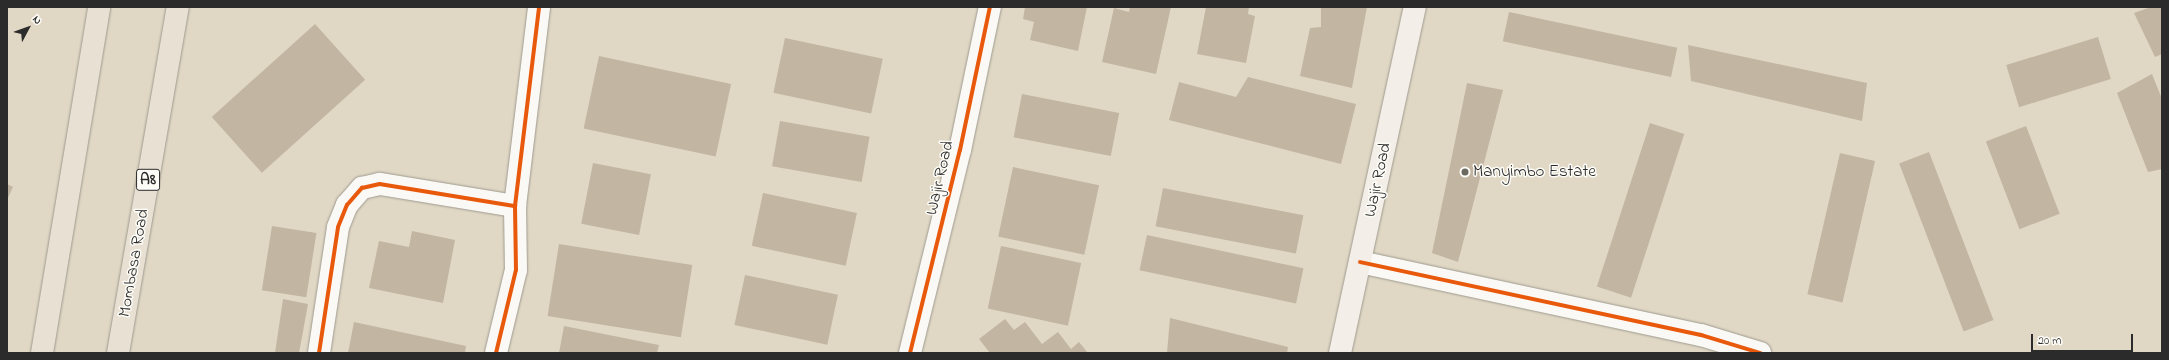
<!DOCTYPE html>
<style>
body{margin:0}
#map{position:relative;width:2169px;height:360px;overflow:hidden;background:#e0d8c5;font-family:"Indie Flower",sans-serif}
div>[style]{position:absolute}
.building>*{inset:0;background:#c2b5a1;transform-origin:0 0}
.roads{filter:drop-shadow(0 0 1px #9f9a8f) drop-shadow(0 0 1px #9f9a8f)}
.street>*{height:22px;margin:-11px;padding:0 11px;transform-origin:11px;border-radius:11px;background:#faf9f6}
.secondary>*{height:22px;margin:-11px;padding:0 11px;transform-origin:11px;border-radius:11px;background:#f3efe8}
.highway>*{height:22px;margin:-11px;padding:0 11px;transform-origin:11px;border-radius:11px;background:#e8e0d3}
.cycleway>*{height:4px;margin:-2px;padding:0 2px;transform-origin:2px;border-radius:2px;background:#e8590c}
.dots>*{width:11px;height:11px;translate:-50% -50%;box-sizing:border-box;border:2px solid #fdfcf7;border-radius:50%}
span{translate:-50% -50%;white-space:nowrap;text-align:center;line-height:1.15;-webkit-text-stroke:3px #fdfcf7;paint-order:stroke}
.shield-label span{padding:1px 3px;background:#fdfcf7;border:1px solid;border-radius:3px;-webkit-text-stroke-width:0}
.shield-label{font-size:16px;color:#2b2b2b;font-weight:700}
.poi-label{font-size:17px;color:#2b2b2b}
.left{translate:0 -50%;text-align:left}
.street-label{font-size:17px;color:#2b2b2b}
.frame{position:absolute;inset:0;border:8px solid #2b2b2b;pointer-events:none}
.north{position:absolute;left:8px;top:8px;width:40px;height:40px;-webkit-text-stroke:3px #fdfcf7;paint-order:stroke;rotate:49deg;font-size:11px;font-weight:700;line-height:16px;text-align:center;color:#2b2b2b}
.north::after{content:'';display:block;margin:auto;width:14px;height:18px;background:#2b2b2b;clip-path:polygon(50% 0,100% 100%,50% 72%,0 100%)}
.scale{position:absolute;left:2031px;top:334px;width:102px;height:18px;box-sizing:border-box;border:2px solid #2b2b2b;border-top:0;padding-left:5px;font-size:12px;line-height:14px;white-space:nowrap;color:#2b2b2b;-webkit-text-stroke:3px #fdfcf7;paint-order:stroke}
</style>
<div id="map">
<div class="building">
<i style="clip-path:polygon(1025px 7px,1087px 7px,1078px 51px,1030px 40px,1034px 22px,1023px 19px)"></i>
<i style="clip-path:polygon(1130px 7px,1171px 7px,1156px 74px,1102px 62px,1114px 8px,1129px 12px)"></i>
<i style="clip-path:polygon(1206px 7px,1249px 7px,1248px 14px,1255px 16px,1246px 63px,1197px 54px)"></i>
<i style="clip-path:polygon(1321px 7px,1367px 7px,1352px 88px,1300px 76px,1310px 28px,1321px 27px)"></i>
<i style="clip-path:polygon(2151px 7px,2162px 7px,2162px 54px,2155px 57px,2134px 13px)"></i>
<i style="left:1509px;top:12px;width:172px;height:30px;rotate:12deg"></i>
<i style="left:315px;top:24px;width:75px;height:139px;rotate:48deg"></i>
<i style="left:2098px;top:37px;width:44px;height:96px;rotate:73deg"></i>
<i style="left:785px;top:38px;width:100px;height:56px;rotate:12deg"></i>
<i style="clip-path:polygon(1688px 45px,1867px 83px,1862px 121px,1691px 81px)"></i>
<i style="left:599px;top:56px;width:135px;height:74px;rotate:12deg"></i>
<i style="clip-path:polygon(2152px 74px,2162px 99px,2162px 169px,2148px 172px,2117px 93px)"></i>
<i style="clip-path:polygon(1248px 77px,1356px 104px,1341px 164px,1169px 120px,1179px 82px,1236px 97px)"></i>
<i style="clip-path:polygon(1467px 83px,1503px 90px,1458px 262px,1432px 253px)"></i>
<i style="left:1022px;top:94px;width:99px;height:44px;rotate:11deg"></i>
<i style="left:780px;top:121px;width:91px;height:46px;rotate:10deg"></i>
<i style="left:1650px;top:123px;width:36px;height:172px;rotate:18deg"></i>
<i style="left:2026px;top:126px;width:94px;height:43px;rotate:69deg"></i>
<i style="left:1929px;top:152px;width:180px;height:32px;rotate:69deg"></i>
<i style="left:1840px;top:153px;width:36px;height:145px;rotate:13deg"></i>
<i style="left:593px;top:163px;width:59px;height:62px;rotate:11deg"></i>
<i style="left:1013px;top:167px;width:88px;height:71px;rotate:12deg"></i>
<i style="clip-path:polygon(7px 184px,13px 187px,7px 200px)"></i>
<i style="left:1163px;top:188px;width:143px;height:39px;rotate:11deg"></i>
<i style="left:763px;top:193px;width:96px;height:54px;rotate:12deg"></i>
<i style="left:272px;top:226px;width:45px;height:65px;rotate:9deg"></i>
<i style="clip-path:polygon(412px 231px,455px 240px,443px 303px,369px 288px,379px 241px,409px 247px)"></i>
<i style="left:1147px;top:235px;width:160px;height:36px;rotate:12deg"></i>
<i style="left:559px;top:244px;width:135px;height:73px;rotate:9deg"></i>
<i style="left:1001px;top:246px;width:82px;height:64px;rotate:12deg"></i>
<i style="left:745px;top:275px;width:95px;height:51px;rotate:12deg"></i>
<i style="clip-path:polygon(283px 299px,308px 304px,299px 353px,275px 353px)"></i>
<i style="clip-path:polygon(1170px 318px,1288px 347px,1287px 353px,1167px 353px)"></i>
<i style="clip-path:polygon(1005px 319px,1014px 330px,1025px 322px,1042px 344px,1058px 332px,1071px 349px,1079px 342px,1088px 353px,990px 353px,979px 339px)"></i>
<i style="clip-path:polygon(354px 322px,466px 346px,465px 353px,348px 353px)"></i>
<i style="clip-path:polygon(564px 326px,659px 345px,657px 353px,559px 353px)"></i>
</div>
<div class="roads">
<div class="street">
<i style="left:1360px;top:262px;width:349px;rotate:12.1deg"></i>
<i style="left:1701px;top:335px;width:62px;rotate:17deg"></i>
<i style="left:319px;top:353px;width:127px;rotate:-81.4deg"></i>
<i style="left:338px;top:227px;width:24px;rotate:-68deg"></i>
<i style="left:347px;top:205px;width:23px;rotate:-49deg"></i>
<i style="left:362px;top:188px;width:18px;rotate:-13deg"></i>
<i style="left:380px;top:184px;width:137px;rotate:9.3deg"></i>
<i style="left:496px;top:353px;width:85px;rotate:-76.5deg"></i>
<i style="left:516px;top:270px;width:64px;rotate:-90.9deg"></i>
<i style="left:515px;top:206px;width:200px;rotate:-83.1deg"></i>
<i style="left:910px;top:353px;width:209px;rotate:-76.2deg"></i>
<i style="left:960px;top:150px;width:146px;rotate:-78.2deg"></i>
</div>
<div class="secondary">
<i style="left:1340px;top:353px;width:354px;rotate:-77.8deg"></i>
</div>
<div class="highway">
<i style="left:42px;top:353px;width:351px;rotate:-80.6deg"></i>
<i style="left:118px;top:353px;width:351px;rotate:-80.2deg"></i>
</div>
</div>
<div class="cycleway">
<i style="left:1360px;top:262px;width:349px;rotate:12.1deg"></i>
<i style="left:1701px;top:335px;width:62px;rotate:17deg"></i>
<i style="left:319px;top:353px;width:127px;rotate:-81.4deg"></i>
<i style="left:338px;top:227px;width:24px;rotate:-68deg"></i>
<i style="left:347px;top:205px;width:23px;rotate:-49deg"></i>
<i style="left:362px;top:188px;width:18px;rotate:-13deg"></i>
<i style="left:380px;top:184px;width:137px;rotate:9.3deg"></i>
<i style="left:496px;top:353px;width:85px;rotate:-76.5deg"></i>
<i style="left:516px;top:270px;width:64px;rotate:-90.9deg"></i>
<i style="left:515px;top:206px;width:200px;rotate:-83.1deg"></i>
<i style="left:910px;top:353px;width:209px;rotate:-76.2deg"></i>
<i style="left:960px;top:150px;width:146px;rotate:-78.2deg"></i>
</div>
<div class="dots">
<i style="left:1465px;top:172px;background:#6a6861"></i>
</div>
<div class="shield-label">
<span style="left:148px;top:180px">A8</span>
</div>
<div class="poi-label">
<span class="left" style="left:1473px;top:172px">Manyimbo Estate</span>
</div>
<div class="street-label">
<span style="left:940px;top:178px;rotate:-77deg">Wajir Road</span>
<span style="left:1378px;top:180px;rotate:-78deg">Wajir Road</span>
<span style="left:134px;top:263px;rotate:-80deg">Mombasa Road</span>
</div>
<div class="frame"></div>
<div class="north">N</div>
<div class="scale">20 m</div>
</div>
